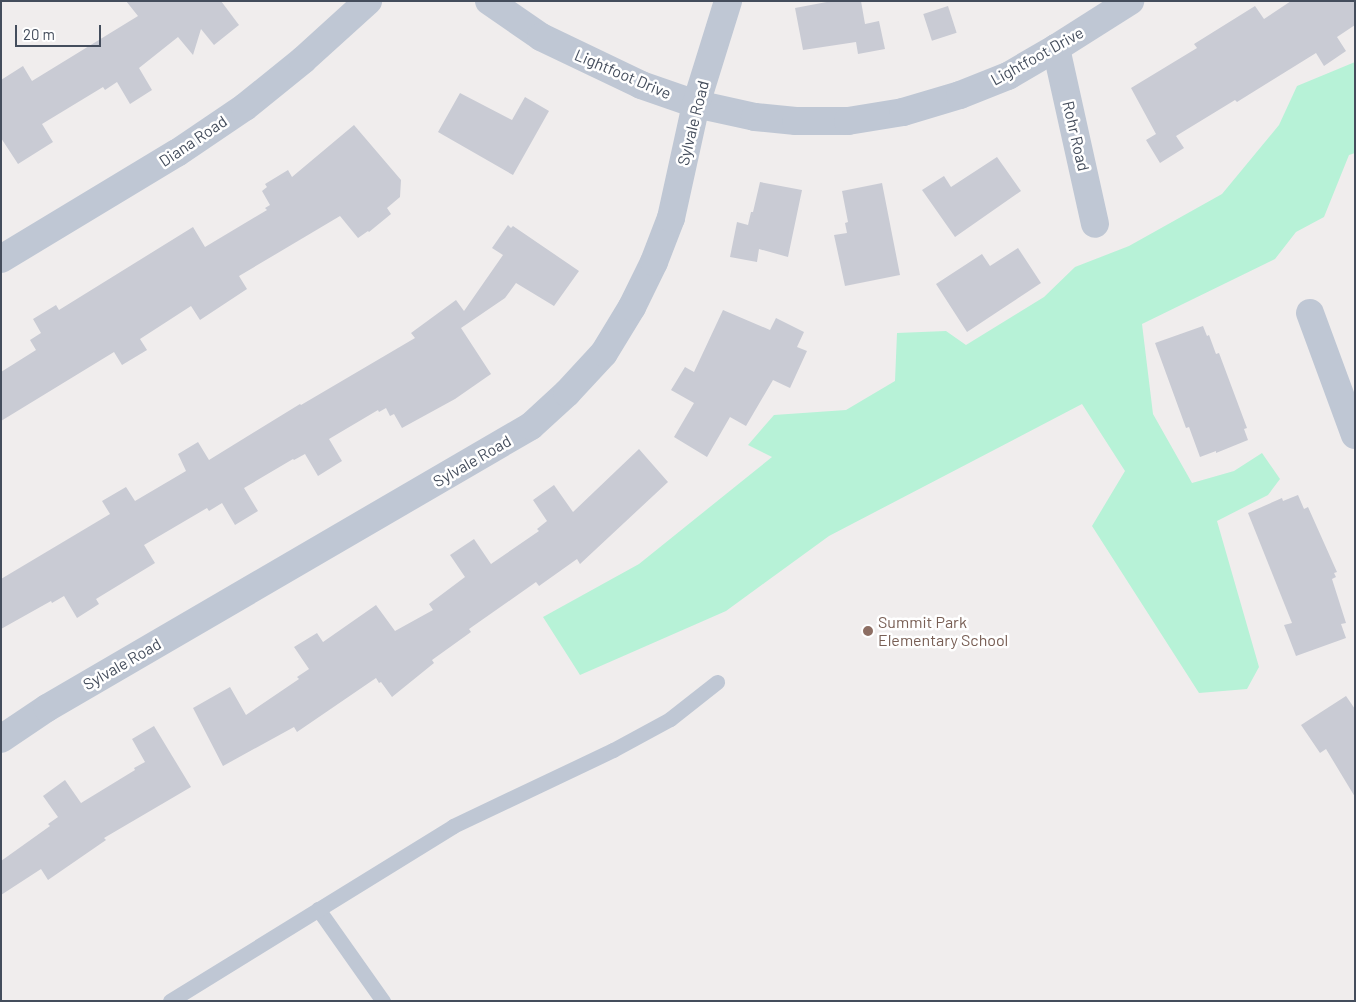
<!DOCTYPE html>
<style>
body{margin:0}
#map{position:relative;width:1356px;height:1002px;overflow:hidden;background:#f0eded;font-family:Barlow,sans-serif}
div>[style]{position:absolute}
.green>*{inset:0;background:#b7f2d7}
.building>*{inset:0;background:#c9cbd4;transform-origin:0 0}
.lane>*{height:15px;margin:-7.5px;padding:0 7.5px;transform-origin:7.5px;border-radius:7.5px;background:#bfc7d4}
.street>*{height:28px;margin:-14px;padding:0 14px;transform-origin:14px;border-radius:14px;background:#bfc7d4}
.dots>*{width:14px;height:14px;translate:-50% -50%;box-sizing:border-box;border:2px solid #fff;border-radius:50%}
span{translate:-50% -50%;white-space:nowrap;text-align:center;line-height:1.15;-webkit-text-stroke:5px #fff;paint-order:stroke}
.street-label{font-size:16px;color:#444d5c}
.education-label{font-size:16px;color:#785e54}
.left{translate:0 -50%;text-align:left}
.frame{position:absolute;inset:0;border:2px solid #444d5c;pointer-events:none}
.scale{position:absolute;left:15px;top:25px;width:86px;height:22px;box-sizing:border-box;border:2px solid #444d5c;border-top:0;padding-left:6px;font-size:15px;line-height:18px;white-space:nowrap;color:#444d5c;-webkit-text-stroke:4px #fff;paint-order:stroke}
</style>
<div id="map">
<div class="green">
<i style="clip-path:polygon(1355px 62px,1355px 153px,1349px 155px,1324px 217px,1296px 232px,1275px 259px,1142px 324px,1153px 414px,1192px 483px,1234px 471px,1262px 453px,1280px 479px,1268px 495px,1217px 521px,1259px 667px,1247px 689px,1199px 693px,1092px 526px,1125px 471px,1082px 404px,829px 536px,726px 611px,580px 675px,543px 617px,639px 564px,772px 457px,748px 445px,774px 415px,846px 410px,895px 381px,897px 333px,946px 331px,966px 345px,1044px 297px,1075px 267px,1129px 246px,1222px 194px,1279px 125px,1297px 86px)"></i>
</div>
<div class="building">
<i style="clip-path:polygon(126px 1px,221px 1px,239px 25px,214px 45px,201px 29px,193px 55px,178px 37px,139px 68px,152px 90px,130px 104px,117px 82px,105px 90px,103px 87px,42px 124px,53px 142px,18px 164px,1px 138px,1px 80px,23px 66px,32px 81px,138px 16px)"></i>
<i style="clip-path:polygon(832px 1px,861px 1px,865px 24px,879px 21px,885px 49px,858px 54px,856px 42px,803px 50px,795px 8px)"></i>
<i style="clip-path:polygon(1291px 1px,1355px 1px,1355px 25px,1337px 37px,1346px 51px,1324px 66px,1316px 53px,1237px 102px,1235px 100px,1176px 136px,1184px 148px,1160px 163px,1146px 140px,1156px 134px,1131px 88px,1197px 48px,1194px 44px,1255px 6px,1264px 19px)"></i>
<i style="left:948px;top:6px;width:28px;height:26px;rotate:72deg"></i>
<i style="clip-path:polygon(460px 93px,512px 120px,525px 97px,549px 111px,513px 175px,438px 132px)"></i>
<i style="clip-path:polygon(354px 125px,401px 180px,400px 197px,387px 208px,391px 214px,369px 232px,368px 231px,358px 238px,340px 216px,239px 276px,247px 289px,200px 320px,191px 306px,140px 339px,147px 350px,122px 365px,114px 352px,1px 421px,1px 372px,36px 350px,30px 340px,41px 333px,33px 319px,56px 305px,59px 310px,193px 227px,205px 247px,267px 210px,265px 208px,270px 205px,262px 191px,267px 187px,265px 184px,288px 170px,292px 177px)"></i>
<i style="clip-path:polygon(997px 157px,1021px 191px,955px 237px,922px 190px,944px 176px,951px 187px)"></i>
<i style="clip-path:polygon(760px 182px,802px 190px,788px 257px,759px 249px,757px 262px,730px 257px,737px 222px,748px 225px,751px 212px,753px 212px)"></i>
<i style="clip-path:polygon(882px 183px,900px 275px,845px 286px,834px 235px,847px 233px,845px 223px,848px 222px,842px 191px)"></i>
<i style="clip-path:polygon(508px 225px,511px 228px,513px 226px,579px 271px,554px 306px,516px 283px,505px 298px,461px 328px,491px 374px,455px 399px,402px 428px,394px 414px,390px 416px,386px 408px,379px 412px,378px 410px,329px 439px,342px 461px,318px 476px,305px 454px,294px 460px,293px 459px,244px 488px,258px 511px,235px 525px,222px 503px,209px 511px,207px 508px,144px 545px,155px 563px,96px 599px,99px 604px,77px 618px,64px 596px,52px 603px,51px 601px,1px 629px,1px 579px,110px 514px,102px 501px,126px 487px,135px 501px,186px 471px,178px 454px,198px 442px,209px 460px,300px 404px,301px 405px,415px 338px,411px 333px,456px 300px,464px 311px,503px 255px,492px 248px)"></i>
<i style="clip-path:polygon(1018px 248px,1041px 283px,967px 332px,936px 284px,982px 254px,990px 266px)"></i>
<i style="clip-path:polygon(723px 310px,770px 330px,776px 318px,804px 332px,797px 347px,807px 351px,790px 388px,773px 380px,746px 426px,730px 417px,707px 457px,674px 437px,694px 403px,671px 390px,685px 367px,694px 372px)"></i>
<i style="clip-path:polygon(1203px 326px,1207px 336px,1209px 335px,1216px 354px,1219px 353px,1247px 428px,1244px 429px,1248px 440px,1216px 453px,1216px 451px,1200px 457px,1189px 427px,1186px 428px,1155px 343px)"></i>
<i style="clip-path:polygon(639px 449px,668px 482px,580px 564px,577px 559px,539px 586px,536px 582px,469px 629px,471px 632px,432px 660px,434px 663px,392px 697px,381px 682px,379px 683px,376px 678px,297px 732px,294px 727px,223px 766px,193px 708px,230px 687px,246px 715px,299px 679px,297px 677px,309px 669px,294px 647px,317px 633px,323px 642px,376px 605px,395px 631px,433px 610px,429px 604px,465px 577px,450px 555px,474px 539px,491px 564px,539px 531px,537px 529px,547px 521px,533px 500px,554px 485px,573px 512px)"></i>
<i style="clip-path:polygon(1298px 495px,1304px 509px,1308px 507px,1337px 572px,1334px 573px,1336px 577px,1332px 579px,1346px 623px,1341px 624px,1346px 638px,1296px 656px,1284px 625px,1292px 623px,1248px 513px,1282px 498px,1283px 501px)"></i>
<i style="clip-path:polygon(1346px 696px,1355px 709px,1355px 797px,1326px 749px,1320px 753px,1301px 725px)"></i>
<i style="clip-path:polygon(154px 726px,191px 787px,104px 838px,106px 840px,48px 880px,41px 869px,1px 895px,1px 861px,50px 826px,48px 824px,58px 817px,43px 796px,65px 780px,81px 803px,135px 770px,134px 768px,145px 762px,132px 739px)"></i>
</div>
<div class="lane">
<i style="left:318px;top:909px;width:113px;rotate:54.8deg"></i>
<i style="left:170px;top:1001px;width:333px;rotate:-31.7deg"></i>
<i style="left:453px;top:826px;width:177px;rotate:-25.4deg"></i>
<i style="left:613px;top:750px;width:65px;rotate:-28.5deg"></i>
<i style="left:670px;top:719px;width:60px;rotate:-38.2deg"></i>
</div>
<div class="street">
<i style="left:489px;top:1px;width:63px;rotate:34.7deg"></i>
<i style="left:541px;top:37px;width:111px;rotate:25.6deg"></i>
<i style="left:641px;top:85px;width:58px;rotate:19.1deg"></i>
<i style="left:696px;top:104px;width:60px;rotate:12.4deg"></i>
<i style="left:755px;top:117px;width:41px;rotate:5.6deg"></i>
<i style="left:796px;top:121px;width:52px"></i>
<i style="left:848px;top:121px;width:56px;rotate:-9.3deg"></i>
<i style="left:903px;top:112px;width:59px;rotate:-16.6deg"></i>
<i style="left:960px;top:95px;width:52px;rotate:-21.6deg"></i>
<i style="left:1008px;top:76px;width:56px;rotate:-30.3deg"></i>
<i style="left:1056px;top:48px;width:88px;rotate:-32.4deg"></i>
<i style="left:1056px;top:48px;width:180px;rotate:77.5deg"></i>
<i style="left:1px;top:259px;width:205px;rotate:-31.1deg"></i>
<i style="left:177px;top:153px;width:82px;rotate:-34.1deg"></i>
<i style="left:245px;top:107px;width:75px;rotate:-39deg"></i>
<i style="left:303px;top:60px;width:88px;rotate:-42.2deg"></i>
<i style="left:1310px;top:313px;width:130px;rotate:69.8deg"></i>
<i style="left:1px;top:739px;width:55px;rotate:-34deg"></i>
<i style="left:47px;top:708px;width:560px;rotate:-30.23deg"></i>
<i style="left:531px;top:426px;width:49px;rotate:-42.5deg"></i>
<i style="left:567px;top:393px;width:54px;rotate:-47.2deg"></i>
<i style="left:604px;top:353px;width:54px;rotate:-58.7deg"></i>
<i style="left:632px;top:307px;width:50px;rotate:-63.9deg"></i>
<i style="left:654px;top:262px;width:47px;rotate:-68.9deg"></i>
<i style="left:671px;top:218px;width:117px;rotate:-77.6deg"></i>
<i style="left:696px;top:104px;width:108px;rotate:-72.7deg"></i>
</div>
<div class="dots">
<i style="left:868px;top:631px;background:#8d6e63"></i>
</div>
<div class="street-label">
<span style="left:1037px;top:56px;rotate:-29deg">Lightfoot Drive</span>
<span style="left:623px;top:74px;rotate:23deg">Lightfoot Drive</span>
<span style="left:693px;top:123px;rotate:-76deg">Sylvale Road</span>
<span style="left:1076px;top:136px;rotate:77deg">Rohr Road</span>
<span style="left:193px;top:141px;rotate:-34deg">Diana Road</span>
<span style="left:472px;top:461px;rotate:-30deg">Sylvale Road</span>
<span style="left:122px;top:664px;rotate:-30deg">Sylvale Road</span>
</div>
<div class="education-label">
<span class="left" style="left:878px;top:631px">Summit Park<br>Elementary School</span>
</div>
<div class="frame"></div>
<div class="scale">20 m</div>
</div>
